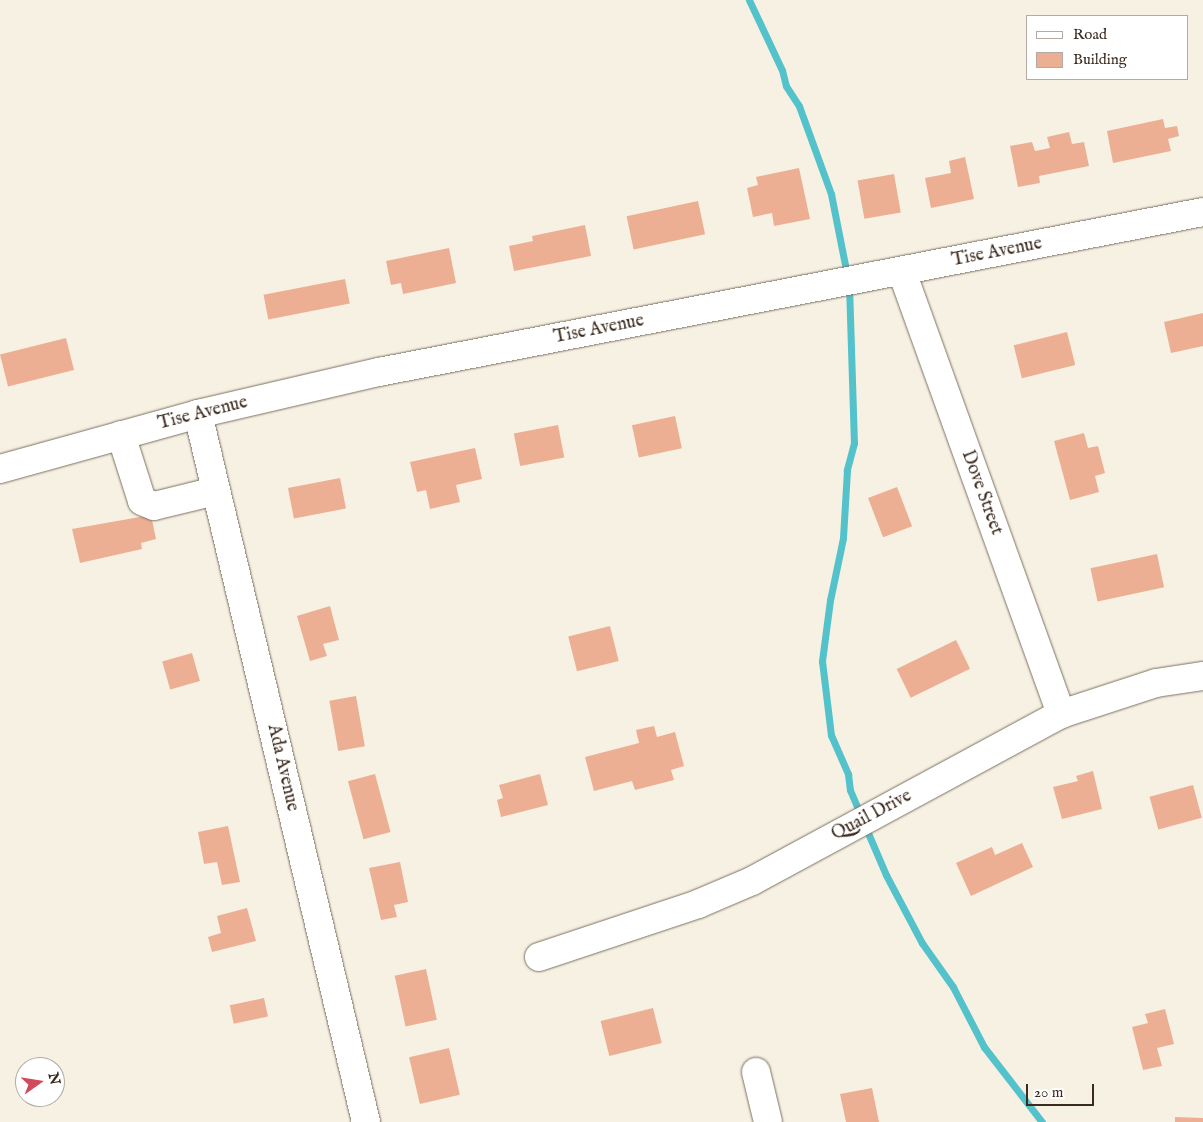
<!DOCTYPE html>
<style>
body{margin:0}
#map{position:relative;width:1203px;height:1122px;overflow:hidden;background:#f6f1e2;font-family:"IM FELL English",serif}
div>[style]{position:absolute}
.stream>*{height:7px;margin:-3.5px;padding:0 3.5px;transform-origin:3.5px;border-radius:3.5px;background:#54c2cb}
.building>*{inset:0;background:#edaf93;transform-origin:0 0}
.roads{filter:drop-shadow(0 0 1px #7c7063) drop-shadow(0 0 1px #7c7063)}
.minor>*{height:28px;margin:-14px;padding:0 14px;transform-origin:14px;border-radius:14px;background:#fff}
span{translate:-50% -50%;white-space:nowrap;text-align:center;line-height:1.15;-webkit-text-stroke:4.5px #fff;paint-order:stroke}
.street-label{font-size:18px;color:#3b2a1e}
.legend{position:absolute;left:1026px;top:15px;width:162px;height:65px;box-sizing:border-box;background:#fff;border:1px solid #b1aaa5;margin:0;padding:6px 9px;list-style:none;font-size:15px;color:#3b2a1e}
.legend li{display:flex;align-items:center;gap:10px;height:25px}
.legend b{width:25px;border:1px solid #b1aaa5}
.north{position:absolute;left:15px;top:1057px;width:50px;height:50px;box-sizing:border-box;background:#fff;border:1px solid #b1aaa5;border-radius:50%;rotate:77deg;font-size:14px;font-weight:700;line-height:20px;text-align:center;color:#3b2a1e}
.north::after{content:'';display:block;margin:auto;width:18px;height:22px;background:#d1495b;clip-path:polygon(50% 0,100% 100%,50% 72%,0 100%)}
.scale{position:absolute;left:1026px;top:1084px;width:68px;height:22px;box-sizing:border-box;border:2px solid #3b2a1e;border-top:0;padding-left:6px;font-size:15px;line-height:18px;white-space:nowrap;color:#3b2a1e;-webkit-text-stroke:4px #fff;paint-order:stroke}
</style>
<div id="map">
<div class="stream">
<i style="left:749px;top:0;width:77px;rotate:64.8deg"></i>
<i style="left:782px;top:70px;width:16px;rotate:76deg"></i>
<i style="left:786px;top:86px;width:24px;rotate:57deg"></i>
<i style="left:799px;top:106px;width:94px;rotate:70deg"></i>
<i style="left:831px;top:194px;width:83px;rotate:78.8deg"></i>
<i style="left:849px;top:285px;width:158px;rotate:88.2deg"></i>
<i style="left:854px;top:443px;width:28px;rotate:105deg"></i>
<i style="left:847px;top:470px;width:68px;rotate:93.4deg"></i>
<i style="left:843px;top:538px;width:63px;rotate:101.8deg"></i>
<i style="left:830px;top:600px;width:62px;rotate:97.5deg"></i>
<i style="left:822px;top:661px;width:75px;rotate:83.1deg"></i>
<i style="left:831px;top:735px;width:43px;rotate:66.4deg"></i>
<i style="left:848px;top:774px;width:16px;rotate:83deg"></i>
<i style="left:850px;top:790px;width:28px;rotate:67deg"></i>
<i style="left:865px;top:826px;width:53px;rotate:66.8deg"></i>
<i style="left:886px;top:875px;width:77px;rotate:62.1deg"></i>
<i style="left:922px;top:943px;width:54px;rotate:54.8deg"></i>
<i style="left:953px;top:987px;width:68px;rotate:62.7deg"></i>
<i style="left:984px;top:1047px;width:95px;rotate:52.3deg"></i>
</div>
<div class="building">
<i style="clip-path:polygon(1163px 119px,1165px 128px,1177px 126px,1179px 136px,1168px 139px,1171px 151px,1113px 163px,1107px 131px)"></i>
<i style="clip-path:polygon(1069px 132px,1072px 144px,1084px 142px,1089px 166px,1039px 176px,1040px 183px,1018px 187px,1010px 146px,1032px 142px,1035px 151px,1050px 148px,1047px 137px)"></i>
<i style="clip-path:polygon(965px 157px,974px 199px,931px 208px,925px 178px,951px 173px,949px 161px)"></i>
<i style="clip-path:polygon(799px 168px,810px 219px,774px 226px,772px 213px,753px 217px,747px 188px,758px 185px,756px 177px)"></i>
<i style="left:894px;top:174px;width:39px;height:37px;rotate:80deg"></i>
<i style="left:698px;top:201px;width:34px;height:73px;rotate:78deg"></i>
<i style="clip-path:polygon(585px 225px,591px 256px,514px 271px,509px 246px,533px 241px,532px 236px)"></i>
<i style="clip-path:polygon(449px 248px,456px 283px,403px 294px,401px 283px,391px 285px,386px 261px)"></i>
<i style="left:345px;top:279px;width:25px;height:83px;rotate:79deg"></i>
<i style="clip-path:polygon(1203px 313px,1203px 346px,1171px 353px,1164px 322px)"></i>
<i style="left:1067px;top:332px;width:34px;height:55px;rotate:76deg"></i>
<i style="left:66px;top:338px;width:33px;height:68px;rotate:76deg"></i>
<i style="left:675px;top:416px;width:33px;height:44px;rotate:78deg"></i>
<i style="left:558px;top:425px;width:33px;height:45px;rotate:79deg"></i>
<i style="clip-path:polygon(1084px 433px,1088px 448px,1098px 446px,1105px 473px,1095px 476px,1099px 492px,1070px 500px,1054px 441px)"></i>
<i style="clip-path:polygon(475px 448px,482px 479px,456px 485px,460px 502px,430px 509px,426px 490px,417px 492px,410px 462px)"></i>
<i style="left:340px;top:478px;width:31px;height:53px;rotate:79deg"></i>
<i style="left:897px;top:487px;width:42px;height:31px;rotate:69deg"></i>
<i style="clip-path:polygon(151px 515px,156px 539px,141px 543px,142px 549px,80px 563px,72px 529px)"></i>
<i style="left:1157px;top:554px;width:34px;height:68px;rotate:78deg"></i>
<i style="clip-path:polygon(330px 606px,339px 640px,323px 644px,327px 656px,310px 661px,297px 616px)"></i>
<i style="left:610px;top:626px;width:36px;height:43px;rotate:76deg"></i>
<i style="left:956px;top:640px;width:32px;height:66px;rotate:64deg"></i>
<i style="left:192px;top:653px;width:29px;height:31px;rotate:74deg"></i>
<i style="left:356px;top:696px;width:51px;height:27px;rotate:80deg"></i>
<i style="clip-path:polygon(654px 726px,657px 737px,675px 732px,684px 766px,671px 770px,674px 780px,635px 790px,632px 781px,594px 791px,585px 757px,639px 743px,636px 730px)"></i>
<i style="clip-path:polygon(1093px 771px,1102px 809px,1062px 819px,1053px 787px,1078px 781px,1076px 776px)"></i>
<i style="left:375px;top:774px;width:60px;height:28px;rotate:75deg"></i>
<i style="clip-path:polygon(540px 774px,548px 805px,501px 817px,497px 800px,503px 798px,499px 785px)"></i>
<i style="left:1193px;top:785px;width:34px;height:45px;rotate:75deg"></i>
<i style="clip-path:polygon(228px 826px,240px 882px,222px 885px,217px 862px,204px 864px,198px 832px)"></i>
<i style="clip-path:polygon(1022px 843px,1033px 867px,971px 896px,956px 863px,992px 847px,995px 855px)"></i>
<i style="clip-path:polygon(400px 862px,408px 902px,394px 905px,397px 917px,381px 920px,369px 868px)"></i>
<i style="clip-path:polygon(247px 908px,256px 941px,212px 952px,208px 937px,221px 933px,217px 916px)"></i>
<i style="left:426px;top:969px;width:52px;height:32px;rotate:78deg"></i>
<i style="left:264px;top:998px;width:19px;height:35px;rotate:78deg"></i>
<i style="left:653px;top:1008px;width:36px;height:54px;rotate:76deg"></i>
<i style="clip-path:polygon(1165px 1009px,1174px 1044px,1157px 1048px,1162px 1066px,1143px 1070px,1132px 1027px,1148px 1023px,1145px 1014px)"></i>
<i style="left:449px;top:1048px;width:48px;height:41px;rotate:77deg"></i>
<i style="clip-path:polygon(872px 1088px,879px 1122px,846px 1122px,840px 1094px)"></i>
<i style="clip-path:polygon(1175px 1117px,1203px 1118px,1203px 1122px,1175px 1122px)"></i>
</div>
<div class="roads">
<div class="minor">
<i style="left:902px;top:272px;width:470px;rotate:70.2deg"></i>
<i style="left:198px;top:414px;width:728px;rotate:76.65deg"></i>
<i style="left:121px;top:435px;width:69px;rotate:72.3deg"></i>
<i style="left:142px;top:501px;width:13px;rotate:23deg"></i>
<i style="left:154px;top:506px;width:64px;rotate:-13.6deg"></i>
<i style="left:0;top:469px;width:205px;rotate:-15.5deg"></i>
<i style="left:198px;top:414px;width:186px;rotate:-13.1deg"></i>
<i style="left:379px;top:372px;width:839px;rotate:-10.99deg"></i>
<i style="left:539px;top:957px;width:168px;rotate:-18.4deg"></i>
<i style="left:698px;top:904px;width:59px;rotate:-23.1deg"></i>
<i style="left:752px;top:881px;width:351px;rotate:-28.4deg"></i>
<i style="left:1061px;top:714px;width:100px;rotate:-18.1deg"></i>
<i style="left:1156px;top:683px;width:48px;rotate:-8.5deg"></i>
<i style="left:756px;top:1072px;width:51px;rotate:76.5deg"></i>
</div>
</div>
<div class="street-label">
<span style="left:997px;top:253px;rotate:-11deg">Tise Avenue</span>
<span style="left:599px;top:330px;rotate:-11deg">Tise Avenue</span>
<span style="left:203px;top:414px;rotate:-14deg">Tise Avenue</span>
<span style="left:981px;top:493px;rotate:70deg">Dove Street</span>
<span style="left:282px;top:768px;rotate:77deg">Ada Avenue</span>
<span style="left:872px;top:816px;rotate:-28deg">Quail Drive</span>
</div>
<ul class="legend">
<li><b style="height:6px;background:#fff"></b>Road</li>
<li><b style="height:14px;background:#edaf93"></b>Building</li>
</ul>
<div class="north">N</div>
<div class="scale">20 m</div>
</div>
